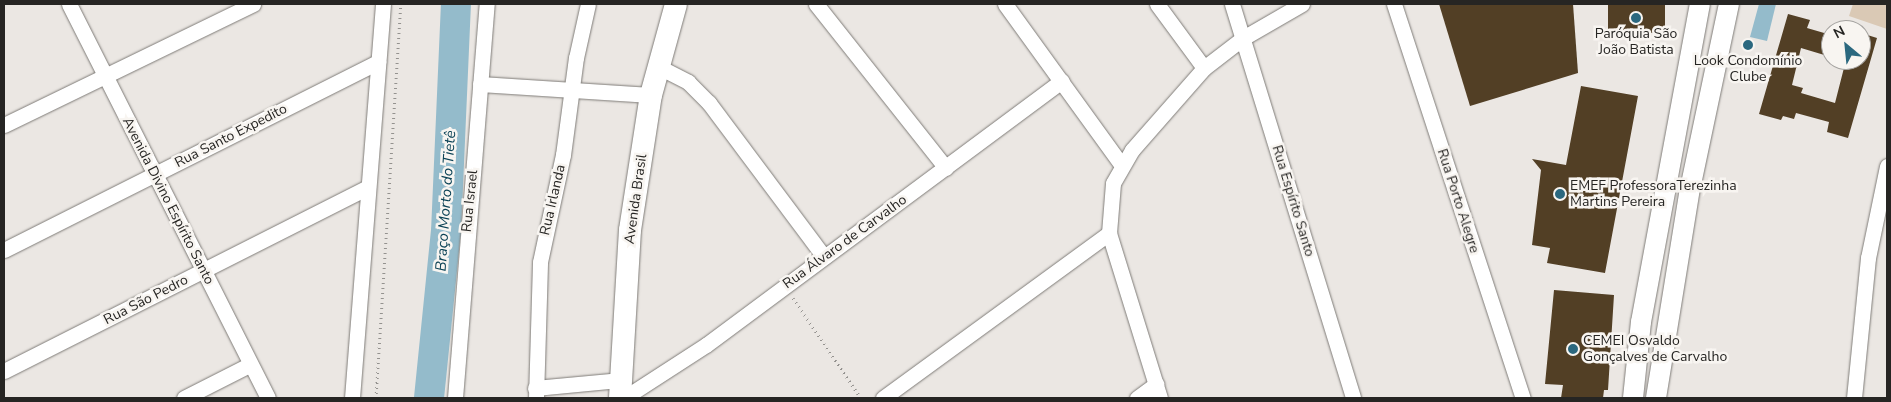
<!DOCTYPE html>
<meta charset="utf-8">
<style>
body{margin:0}
#map{position:relative;width:1891px;height:402px;overflow:hidden;background:#ebe7e3;font-family:"Nunito Sans",sans-serif}
div>[style]{position:absolute}
.green>*{inset:0;background:#dac9b5}
.water>*{inset:0;background:#94bbcb}
.river>*{height:30px;margin:-15px;padding:0 15px;transform-origin:15px;border-radius:15px;background:#94bbcb}
.building>*{inset:0;background:#523f25;transform-origin:0 0}
.path>*{height:3px;margin-top:-1.5px;transform-origin:0;background:repeating-linear-gradient(90deg,#94928f 0 1px,transparent 0 5px)}
.roads{filter:drop-shadow(0 0 1px #7e7b77) drop-shadow(0 0 1px #7e7b77)}
.minor>*{height:15px;margin:-7.5px;padding:0 7.5px;transform-origin:7.5px;border-radius:7.5px;background:#fff}
.tertiary>*{height:20px;margin:-10px;padding:0 10px;transform-origin:10px;border-radius:10px;background:#fff}
.secondary>*{height:22px;margin:-11px;padding:0 11px;transform-origin:11px;border-radius:11px;background:#fff}
.dots>*{width:14px;height:14px;translate:-50% -50%;box-sizing:border-box;border:2px solid #f8f5f1;border-radius:50%}
span{translate:-50% -50%;white-space:nowrap;text-align:center;line-height:1.15;-webkit-text-stroke:5px #f8f5f1;paint-order:stroke}
.poi-label{font-size:14px;color:#262523}
.left{translate:0 -50%;text-align:left}
.street-label{font-size:14px;color:#262523}
.water-label{font-size:15px;color:#0b4255;font-style:italic}
.frame{position:absolute;inset:0;border:5px solid #262523;pointer-events:none}
.north{position:absolute;left:1821px;top:20px;width:50px;height:50px;box-sizing:border-box;background:#f8f5f1;border:1px solid #a4a29f;border-radius:50%;rotate:332deg;font-size:14px;font-weight:700;line-height:20px;text-align:center;color:#262523}
.north::after{content:'';display:block;margin:auto;width:18px;height:22px;background:#2b687f;clip-path:polygon(50% 0,100% 100%,50% 72%,0 100%)}
</style>
<div id="map">
<div class="green">
<i style="clip-path:polygon(1853px 4px,1887px 4px,1887px 29px,1849px 16px)"></i>
</div>
<div class="water">
<i style="clip-path:polygon(1759px 4px,1776px 4px,1767px 41px,1750px 37px)"></i>
</div>
<div class="river">
<i style="left:429px;top:398px;width:167px;rotate:-84.2deg"></i>
<i style="left:446px;top:232px;width:228px;rotate:-87.5deg"></i>
</div>
<div class="building">
<i style="clip-path:polygon(1439px 4px,1573px 4px,1578px 73px,1470px 106px)"></i>
<i style="left:1608px;top:4px;width:57px;height:29px"></i>
<i style="clip-path:polygon(1788px 14px,1810px 20px,1807px 28px,1831px 35px,1831px 57px,1801px 48px,1792px 85px,1803px 88px,1801px 93px,1835px 103px,1846px 60px,1861px 60px,1861px 33px,1877px 38px,1848px 138px,1827px 132px,1829px 122px,1796px 113px,1794px 119px,1783px 116px,1781px 120px,1759px 114px)"></i>
<i style="clip-path:polygon(1581px 86px,1638px 96px,1605px 273px,1547px 263px,1550px 248px,1532px 245px,1541px 170px,1532px 159px,1566px 165px)"></i>
<i style="clip-path:polygon(1554px 290px,1614px 295px,1608px 390px,1604px 390px,1603px 398px,1561px 398px,1563px 385px,1545px 384px)"></i>
</div>
<div class="path">
<i style="left:793px;top:298px;width:121px;rotate:55.8deg"></i>
<i style="left:376px;top:398px;width:395px;rotate:-86.4deg"></i>
</div>
<div class="roads">
<div class="minor">
<i style="left:69px;top:4px;width:441px;rotate:63.2deg"></i>
<i style="left:816px;top:4px;width:209px;rotate:51.6deg"></i>
<i style="left:1005px;top:4px;width:198px;rotate:54.1deg"></i>
<i style="left:1157px;top:4px;width:79px;rotate:53.7deg"></i>
<i style="left:1232px;top:4px;width:412px;rotate:72.9deg"></i>
<i style="left:1394px;top:4px;width:415px;rotate:71.9deg"></i>
<i style="left:659px;top:67px;width:33px;rotate:27deg"></i>
<i style="left:688px;top:82px;width:30px;rotate:45deg"></i>
<i style="left:709px;top:103px;width:192px;rotate:53.2deg"></i>
<i style="left:480px;top:84px;width:171px;rotate:3.7deg"></i>
<i style="left:4px;top:125px;width:277px;rotate:-25.9deg"></i>
<i style="left:4px;top:250px;width:419px;rotate:-26.7deg"></i>
<i style="left:4px;top:371px;width:408px;rotate:-26.8deg"></i>
<i style="left:535px;top:388px;width:84px;rotate:-5.4deg"></i>
<i style="left:184px;top:398px;width:73px;rotate:-26.9deg"></i>
<i style="left:352px;top:398px;width:395px;rotate:-85.5deg"></i>
<i style="left:455px;top:398px;width:395px;rotate:-85.4deg"></i>
<i style="left:536px;top:398px;width:136px;rotate:-88.3deg"></i>
<i style="left:540px;top:262px;width:109px;rotate:-77.9deg"></i>
<i style="left:563px;top:155px;width:98px;rotate:-82.4deg"></i>
<i style="left:576px;top:58px;width:55px;rotate:-77.5deg"></i>
<i style="left:624px;top:398px;width:98px;rotate:-32.9deg"></i>
<i style="left:706px;top:345px;width:443px;rotate:-36.6deg"></i>
<i style="left:883px;top:398px;width:280px;rotate:-36.1deg"></i>
<i style="left:1137px;top:398px;width:24px;rotate:-36deg"></i>
<i style="left:1160px;top:398px;width:173px;rotate:-107.2deg"></i>
<i style="left:1109px;top:233px;width:50px;rotate:-85.4deg"></i>
<i style="left:1113px;top:183px;width:38px;rotate:-60deg"></i>
<i style="left:1132px;top:150px;width:109px;rotate:-48.7deg"></i>
<i style="left:1204px;top:68px;width:49px;rotate:-37.6deg"></i>
<i style="left:1243px;top:38px;width:68px;rotate:-30deg"></i>
<i style="left:1854px;top:398px;width:141px;rotate:-84.3deg"></i>
<i style="left:1868px;top:258px;width:94px;rotate:-78.3deg"></i>
</div>
<div class="tertiary">
<i style="left:1633px;top:398px;width:76px;rotate:-84deg"></i>
<i style="left:1641px;top:322px;width:323px;rotate:-79.5deg"></i>
<i style="left:1656px;top:398px;width:212px;rotate:-80.8deg"></i>
<i style="left:1690px;top:189px;width:189px;rotate:-78.1deg"></i>
</div>
<div class="secondary">
<i style="left:620px;top:398px;width:168px;rotate:-86.6deg"></i>
<i style="left:630px;top:230px;width:137px;rotate:-81.2deg"></i>
<i style="left:651px;top:95px;width:94px;rotate:-74.6deg"></i>
</div>
</div>
<div class="dots">
<i style="left:1636px;top:18px;background:#2b687f"></i>
<i style="left:1748px;top:45px;background:#2b687f"></i>
<i style="left:1560px;top:194px;background:#2b687f"></i>
<i style="left:1573px;top:349px;background:#2b687f"></i>
</div>
<div class="poi-label">
<span style="left:1636px;top:42px">Paróquia São<br>João Batista</span>
<span style="left:1748px;top:69px">Look Condomínio<br>Clube</span>
<span class="left" style="left:1570px;top:194px">EMEF ProfessoraTerezinha<br>Martins Pereira</span>
<span class="left" style="left:1583px;top:349px">CEMEI Osvaldo<br>Gonçalves de Carvalho</span>
</div>
<div class="street-label">
<span style="left:231px;top:136px;rotate:-27deg">Rua Santo Expedito</span>
<span style="left:636px;top:199px;rotate:-82deg">Avenida Brasil</span>
<span style="left:553px;top:200px;rotate:-77deg">Rua Irlanda</span>
<span style="left:168px;top:201px;rotate:63deg">Avenida Divino Espírito Santo</span>
<span style="left:470px;top:201px;rotate:-84deg">Rua Israel</span>
<span style="left:1293px;top:201px;rotate:73deg">Rua Espírito Santo</span>
<span style="left:1458px;top:201px;rotate:72deg">Rua Porto Alegre</span>
<span style="left:845px;top:242px;rotate:-36deg">Rua Álvaro de Carvalho</span>
<span style="left:146px;top:300px;rotate:-27deg">Rua São Pedro</span>
</div>
<div class="water-label">
<span style="left:446px;top:201px;rotate:-86deg">Braço Morto do Tietê</span>
</div>
<div class="frame"></div>
<div class="north">N</div>
</div>
